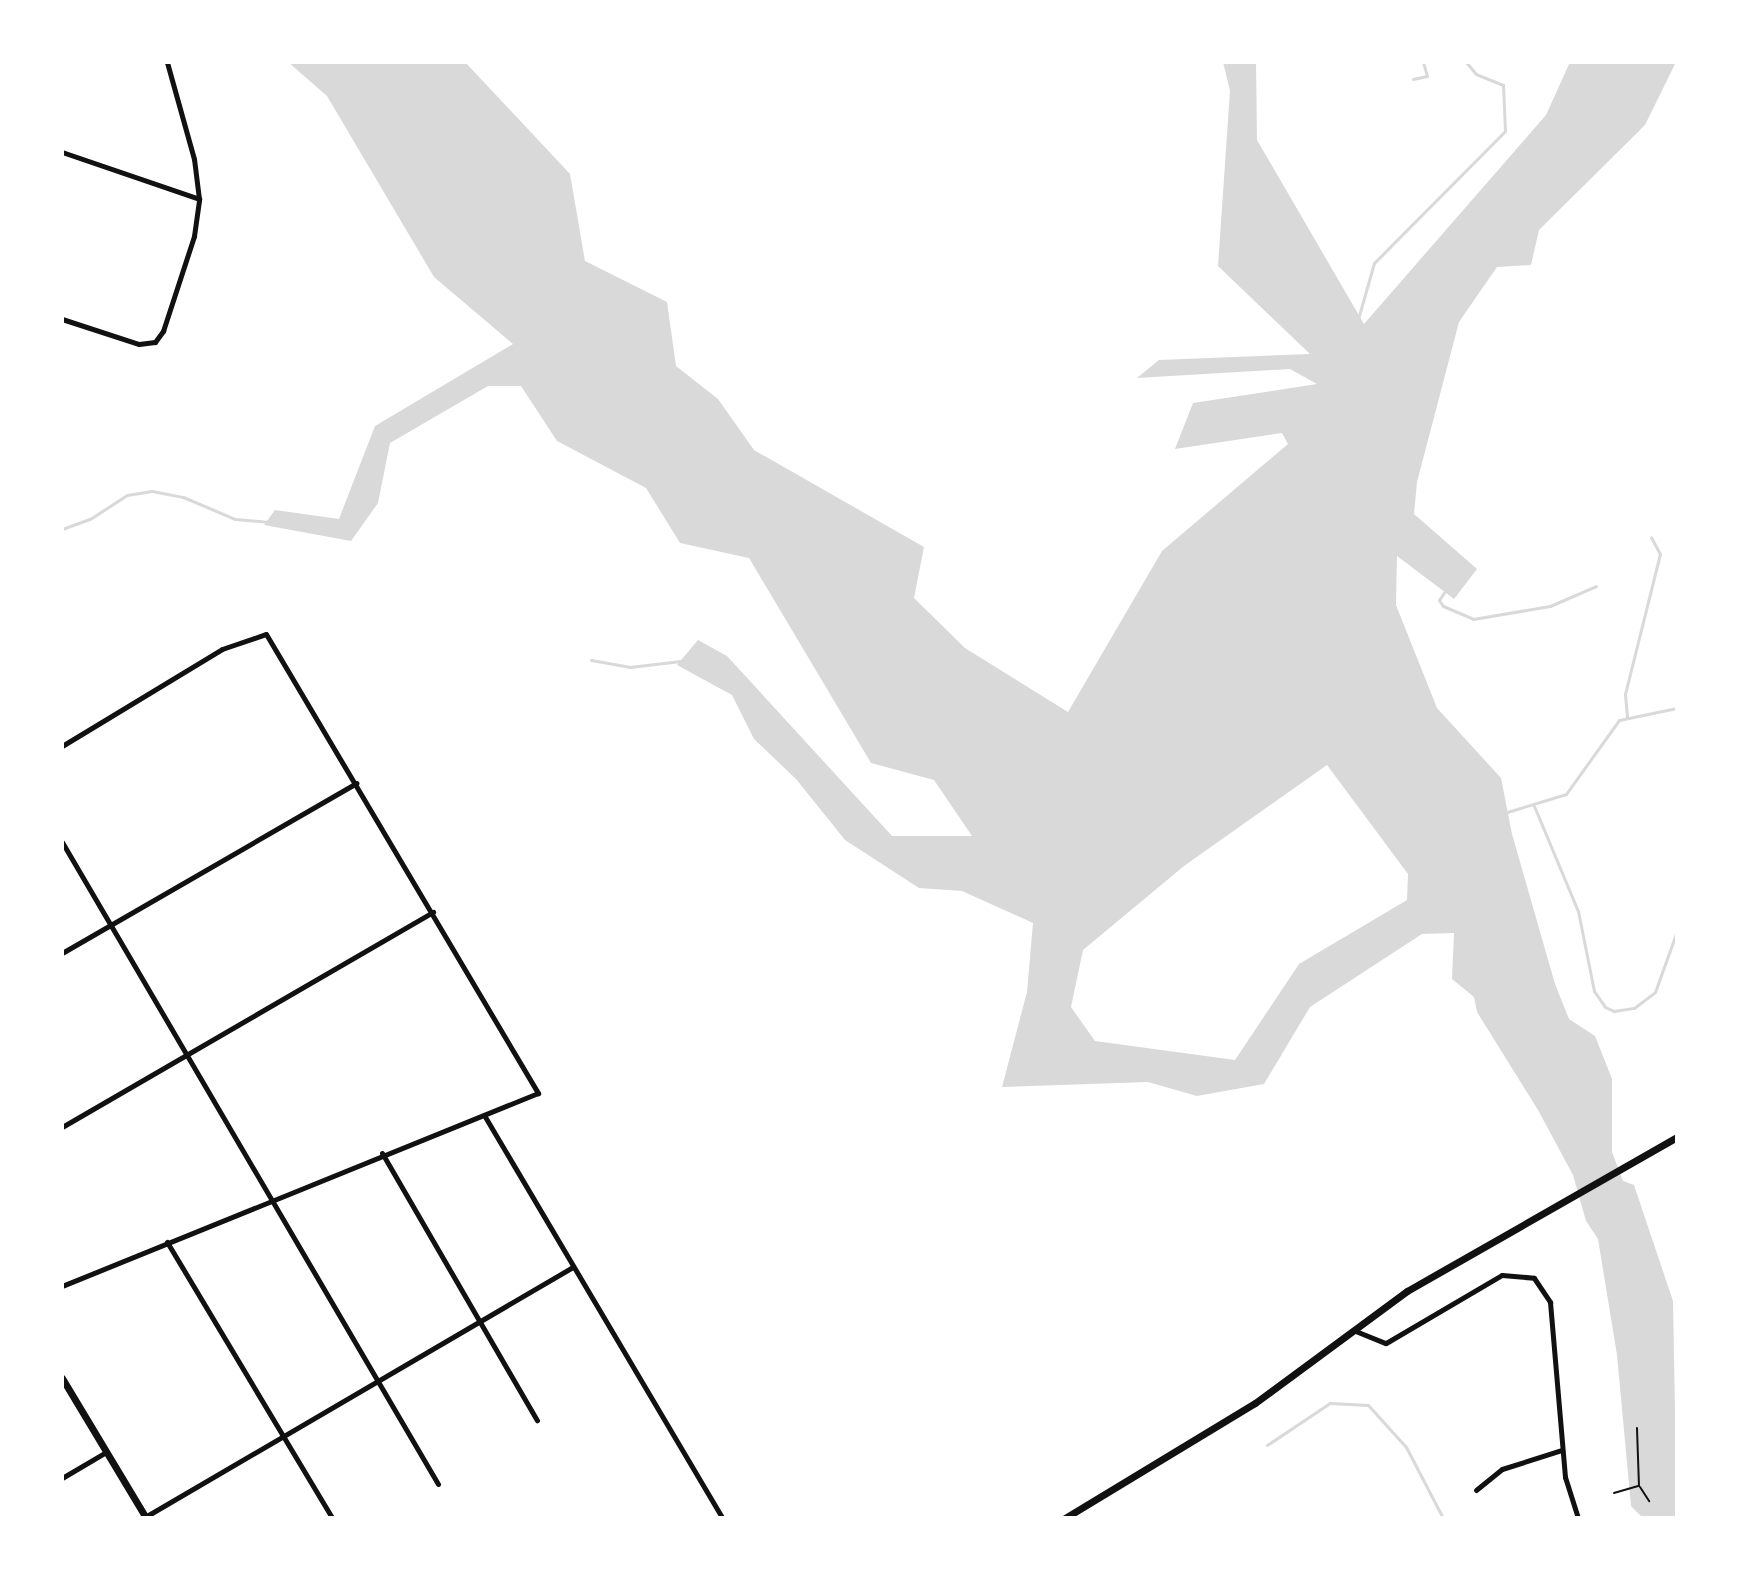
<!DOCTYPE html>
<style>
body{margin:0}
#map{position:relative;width:1739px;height:1580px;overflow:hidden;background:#fff;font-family:Arial,sans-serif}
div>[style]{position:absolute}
.water>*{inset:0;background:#d9d9d9}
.stream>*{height:3px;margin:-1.5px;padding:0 1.5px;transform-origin:1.5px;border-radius:1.5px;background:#d9d9d9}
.path>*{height:2px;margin:-1px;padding:0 1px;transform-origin:1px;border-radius:1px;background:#111}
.minor>*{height:5px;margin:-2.5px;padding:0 2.5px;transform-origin:2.5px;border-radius:2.5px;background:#111}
.secondary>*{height:7px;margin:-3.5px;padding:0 3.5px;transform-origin:3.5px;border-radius:3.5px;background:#111}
span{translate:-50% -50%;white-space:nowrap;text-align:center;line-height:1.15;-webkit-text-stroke:7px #fff;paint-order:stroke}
.frame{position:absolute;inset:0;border:64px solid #fff;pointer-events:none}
</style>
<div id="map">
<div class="water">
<i style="clip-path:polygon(evenodd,288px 62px,465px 62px,570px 174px,585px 261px,667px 302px,676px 366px,718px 399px,754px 450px,924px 547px,914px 598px,965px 648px,1068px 712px,1162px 551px,1288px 444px,1282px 433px,1175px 449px,1193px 403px,1317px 384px,1290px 369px,1137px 378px,1159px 360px,1310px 354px,1218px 266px,1230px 91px,1223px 62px,1256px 62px,1257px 140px,1364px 324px,1546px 115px,1570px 62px,1676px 62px,1645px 125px,1539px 230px,1531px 265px,1497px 267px,1459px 322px,1417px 482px,1414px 514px,1477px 569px,1454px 599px,1397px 556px,1396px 605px,1437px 708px,1501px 778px,1512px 834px,1555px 984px,1569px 1019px,1595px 1036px,1612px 1079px,1612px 1152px,1623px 1181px,1634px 1185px,1673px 1301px,1677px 1518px,1643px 1518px,1631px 1506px,1617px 1355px,1598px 1239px,1586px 1221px,1573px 1175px,1538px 1110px,1477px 1012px,1474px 997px,1452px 979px,1454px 933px,1422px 934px,1310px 1007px,1264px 1084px,1197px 1096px,1148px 1082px,1002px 1087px,1027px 992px,1033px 923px,962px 891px,919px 888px,845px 840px,796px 779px,754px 739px,732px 695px,677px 665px,698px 640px,727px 656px,892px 836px,972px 836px,934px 780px,871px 763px,749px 558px,680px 543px,646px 488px,557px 441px,521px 386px,488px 386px,390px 443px,378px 503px,351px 541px,264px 525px,275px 510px,339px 519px,375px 426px,513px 344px,434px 277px,327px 96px,288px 62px,1327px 765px,1408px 874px,1407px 900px,1299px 964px,1235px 1060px,1095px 1041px,1071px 1007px,1083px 950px,1184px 866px,1327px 765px)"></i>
</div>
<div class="stream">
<i style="left:1413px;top:79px;width:14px;rotate:-12deg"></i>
<i style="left:1427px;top:76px;width:15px;rotate:-106deg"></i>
<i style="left:1358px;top:319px;width:58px;rotate:-74.1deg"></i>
<i style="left:1374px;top:263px;width:186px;rotate:-45.2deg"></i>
<i style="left:1505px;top:131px;width:46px;rotate:-92.5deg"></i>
<i style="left:1503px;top:85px;width:29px;rotate:-158deg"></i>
<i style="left:1476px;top:74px;width:16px;rotate:-130deg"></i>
<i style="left:62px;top:529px;width:30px;rotate:-20deg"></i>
<i style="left:90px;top:519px;width:44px;rotate:-33deg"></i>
<i style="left:127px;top:495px;width:25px;rotate:-9deg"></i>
<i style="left:152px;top:491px;width:32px;rotate:11deg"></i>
<i style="left:183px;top:497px;width:56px;rotate:22.9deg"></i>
<i style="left:235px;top:519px;width:33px;rotate:5deg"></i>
<i style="left:1445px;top:591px;width:11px;rotate:124deg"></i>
<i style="left:1439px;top:600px;width:7px;rotate:56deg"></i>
<i style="left:1443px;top:606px;width:33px;rotate:23deg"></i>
<i style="left:1473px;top:619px;width:78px;rotate:-9.6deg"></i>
<i style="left:1550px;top:606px;width:50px;rotate:-23.5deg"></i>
<i style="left:591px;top:660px;width:40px;rotate:10deg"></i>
<i style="left:630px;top:667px;width:51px;rotate:-6.7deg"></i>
<i style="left:1627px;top:717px;width:23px;rotate:-95deg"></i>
<i style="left:1625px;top:694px;width:144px;rotate:-76deg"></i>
<i style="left:1660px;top:554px;width:19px;rotate:-118deg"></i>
<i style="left:1534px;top:806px;width:114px;rotate:67.3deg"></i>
<i style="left:1578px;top:911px;width:82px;rotate:78.7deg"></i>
<i style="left:1594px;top:991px;width:19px;rotate:55deg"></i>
<i style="left:1605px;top:1007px;width:10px;rotate:24deg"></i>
<i style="left:1614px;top:1011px;width:20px;rotate:-9deg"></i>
<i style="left:1634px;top:1008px;width:26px;rotate:-37deg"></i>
<i style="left:1655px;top:992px;width:65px;rotate:-70.2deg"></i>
<i style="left:1504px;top:813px;width:65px;rotate:-17deg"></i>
<i style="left:1566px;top:794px;width:91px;rotate:-54.4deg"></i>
<i style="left:1619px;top:720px;width:59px;rotate:-11.7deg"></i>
<i style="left:1267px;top:1445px;width:76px;rotate:-33.7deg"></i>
<i style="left:1330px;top:1403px;width:38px;rotate:3deg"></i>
<i style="left:1368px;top:1405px;width:57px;rotate:47.9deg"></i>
<i style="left:1406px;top:1447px;width:80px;rotate:62.5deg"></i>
</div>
<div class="path">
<i style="left:1640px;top:1487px;width:17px;rotate:57deg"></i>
<i style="left:1614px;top:1493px;width:26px;rotate:-16deg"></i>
<i style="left:1639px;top:1486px;width:58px;rotate:-92deg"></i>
</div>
<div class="minor">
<i style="left:62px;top:152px;width:145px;rotate:18.9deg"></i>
<i style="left:62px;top:319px;width:81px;rotate:18deg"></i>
<i style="left:139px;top:344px;width:16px;rotate:-7deg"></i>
<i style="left:155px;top:342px;width:14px;rotate:-54deg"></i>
<i style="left:163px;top:331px;width:100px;rotate:-71.9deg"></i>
<i style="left:194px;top:236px;width:37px;rotate:-82deg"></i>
<i style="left:199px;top:199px;width:40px;rotate:-97.1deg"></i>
<i style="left:194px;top:159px;width:101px;rotate:-105.6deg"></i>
<i style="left:62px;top:746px;width:187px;rotate:-31.2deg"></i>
<i style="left:222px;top:649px;width:46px;rotate:-18.8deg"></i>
<i style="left:266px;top:634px;width:534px;rotate:59.35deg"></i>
<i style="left:538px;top:1093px;width:514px;rotate:157.93deg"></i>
<i style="left:62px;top:842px;width:744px;rotate:59.64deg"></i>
<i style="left:62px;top:953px;width:340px;rotate:-30deg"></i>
<i style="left:484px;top:1115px;width:468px;rotate:59.4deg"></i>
<i style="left:62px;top:1127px;width:429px;rotate:-30.1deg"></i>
<i style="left:382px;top:1153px;width:309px;rotate:59.9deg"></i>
<i style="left:167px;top:1242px;width:322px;rotate:59.1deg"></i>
<i style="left:1353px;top:1330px;width:35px;rotate:22deg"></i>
<i style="left:1386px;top:1343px;width:134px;rotate:-30.4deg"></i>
<i style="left:1502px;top:1275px;width:32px;rotate:5deg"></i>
<i style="left:1534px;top:1278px;width:29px;rotate:56deg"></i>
<i style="left:1550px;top:1302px;width:176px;rotate:85.1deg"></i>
<i style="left:1565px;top:1477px;width:43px;rotate:72.4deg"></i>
<i style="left:62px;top:1478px;width:51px;rotate:-30.6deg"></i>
<i style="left:1476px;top:1490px;width:33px;rotate:-39deg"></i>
<i style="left:1502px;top:1469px;width:63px;rotate:-17.6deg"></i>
<i style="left:145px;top:1517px;width:495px;rotate:-30.3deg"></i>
</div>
<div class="secondary">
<i style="left:62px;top:1378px;width:163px;rotate:59deg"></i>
<i style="left:1065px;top:1518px;width:222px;rotate:-31.2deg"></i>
<i style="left:1255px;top:1403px;width:189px;rotate:-36.4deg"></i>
<i style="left:1407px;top:1291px;width:311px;rotate:-29.7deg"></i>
</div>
<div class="frame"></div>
</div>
